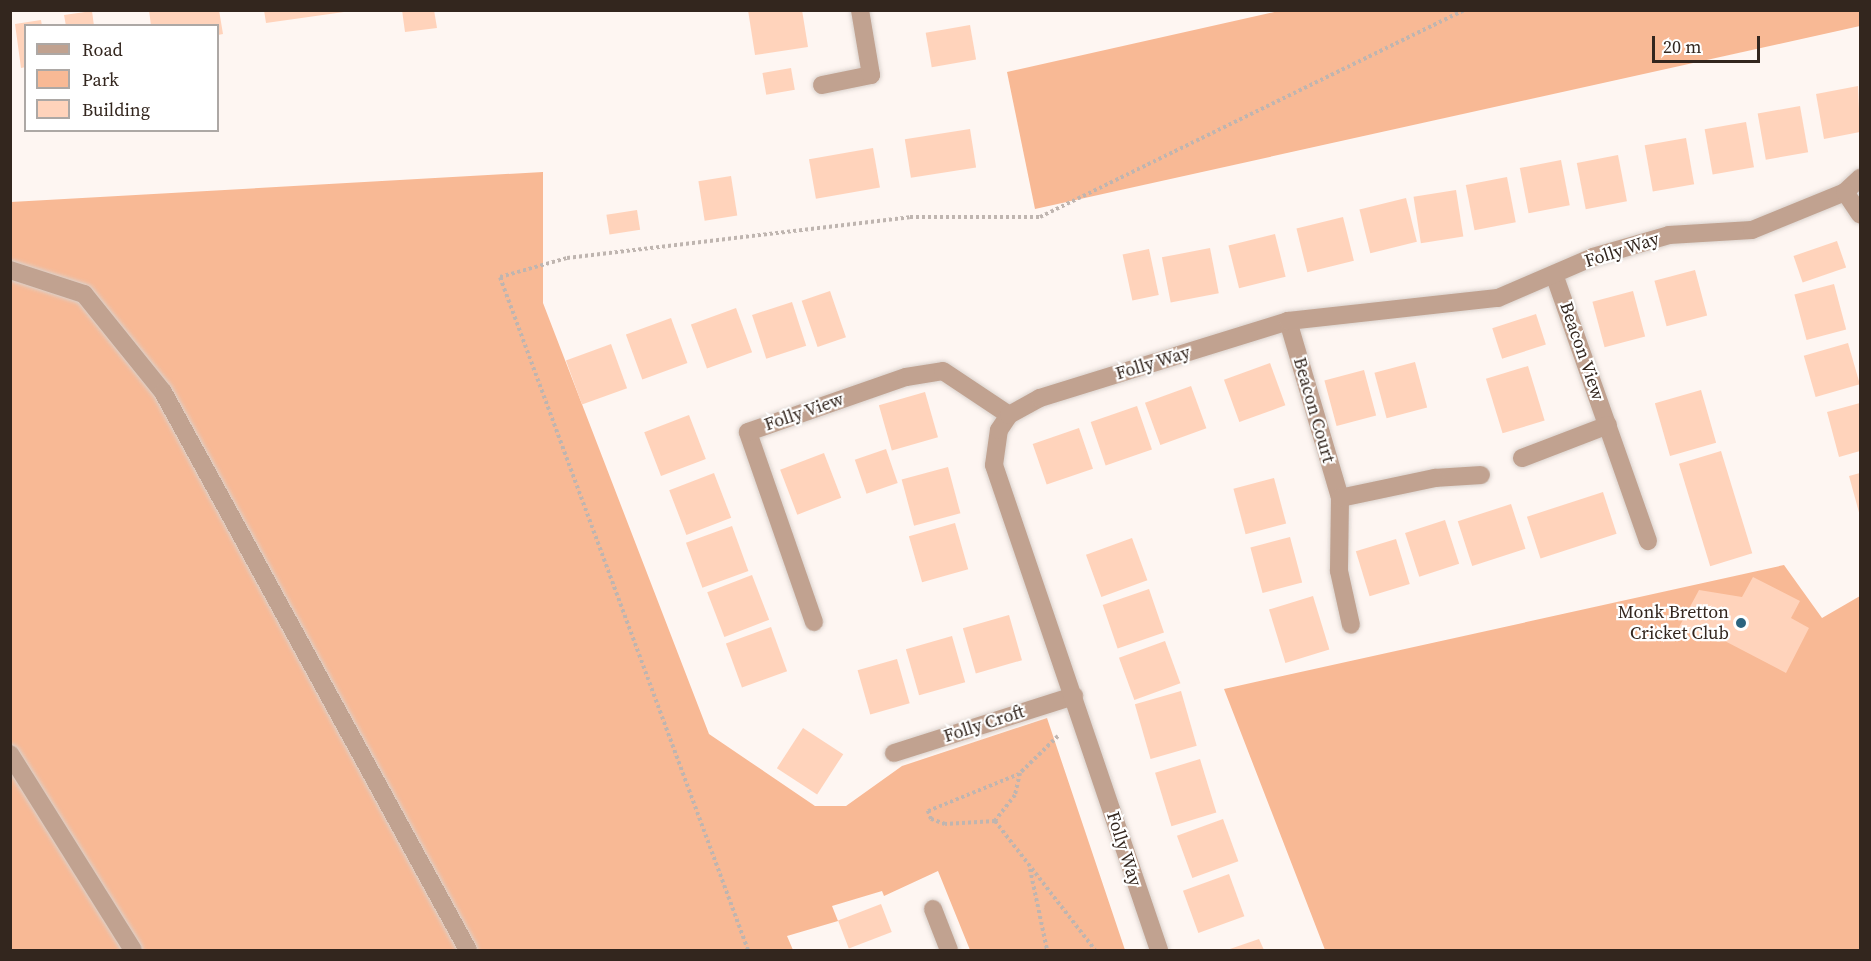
<!DOCTYPE html>
<style>
body{margin:0}
#map{position:relative;width:1871px;height:961px;overflow:hidden;background:#fef6f2;font-family:"Source Serif 4",serif}
div>[style]{position:absolute}
.green>*{inset:0;background:#f8b995}
.building>*{inset:0;background:#ffd3bb;transform-origin:0 0}
.path>*{height:4px;margin-top:-2px;transform-origin:0;background:repeating-linear-gradient(90deg,#bfb5b0 0 3px,transparent 0 6px)}
.roads{filter:drop-shadow(0 0 2px #d9d1cc) drop-shadow(0 0 2px #d9d1cc)}
.lane>*{height:18px;margin:-9px;padding:0 9px;transform-origin:9px;border-radius:9px;background:#c1a290}
.street>*{height:18px;margin:-9px;padding:0 9px;transform-origin:9px;border-radius:9px;background:#c1a290}
.dots>*{width:16px;height:16px;translate:-50% -50%;box-sizing:border-box;border:3px solid #fff;border-radius:50%}
span{translate:-50% -50%;white-space:nowrap;text-align:center;line-height:1.15;-webkit-text-stroke:4.5px #fff;paint-order:stroke}
.street-label{font-size:18px;color:#33261e}
.poi-label{font-size:18px;color:#33261e}
.right{translate:-100% -50%;text-align:right}
.frame{position:absolute;inset:0;border:12px solid #33261e;pointer-events:none}
.legend{position:absolute;left:24px;top:24px;width:195px;height:108px;box-sizing:border-box;background:#fff;border:2px solid #ada8a5;margin:0;padding:8px 10px;list-style:none;font-size:18px;color:#33261e}
.legend li{display:flex;align-items:center;gap:12px;height:30px}
.legend b{width:30px;border:2px solid #ada8a5}
.scale{position:absolute;left:1652px;top:36px;width:108px;height:27px;box-sizing:border-box;border:3px solid #33261e;border-top:0;padding-left:8px;font-size:18px;line-height:21px;white-space:nowrap;color:#33261e;-webkit-text-stroke:4px #fff;paint-order:stroke}
</style>
<div id="map">
<div class="green">
<i style="clip-path:polygon(1279px 11px,1860px 10px,1860px 26px,1035px 209px,1007px 72px)"></i>
<i style="clip-path:polygon(543px 172px,543px 303px,709px 734px,815px 806px,846px 806px,902px 766px,1047px 718px,1125px 950px,970px 950px,938px 871px,884px 896px,882px 891px,832px 906px,838px 921px,787px 936px,793px 950px,11px 950px,11px 202px)"></i>
<i style="clip-path:polygon(1784px 565px,1822px 618px,1860px 596px,1860px 950px,1325px 950px,1224px 689px)"></i>
</div>
<div class="building">
<i style="clip-path:polygon(149px 10px,219px 10px,223px 34px,218px 35px,218px 26px,151px 26px)"></i>
<i style="clip-path:polygon(264px 10px,344px 10px,344px 12px,266px 23px)"></i>
<i style="clip-path:polygon(402px 10px,434px 10px,437px 28px,405px 32px)"></i>
<i style="clip-path:polygon(748px 10px,802px 10px,808px 47px,755px 55px)"></i>
<i style="clip-path:polygon(92px 11px,94px 26px,66px 26px,64px 15px)"></i>
<i style="clip-path:polygon(41px 20px,42px 26px,26px 26px,26px 67px,21px 68px,15px 24px)"></i>
<i style="left:970px;top:25px;width:35px;height:45px;rotate:80deg"></i>
<i style="left:791px;top:68px;width:22px;height:29px;rotate:80deg"></i>
<i style="clip-path:polygon(1858px 86px,1860px 132px,1824px 139px,1816px 94px)"></i>
<i style="left:1800px;top:106px;width:47px;height:43px;rotate:80deg"></i>
<i style="left:1746px;top:122px;width:46px;height:42px;rotate:80deg"></i>
<i style="left:970px;top:129px;width:39px;height:66px;rotate:81deg"></i>
<i style="left:1686px;top:138px;width:47px;height:42px;rotate:80deg"></i>
<i style="left:873px;top:148px;width:40px;height:65px;rotate:80deg"></i>
<i style="left:1618px;top:155px;width:47px;height:42px;rotate:79deg"></i>
<i style="left:1561px;top:160px;width:46px;height:42px;rotate:79deg"></i>
<i style="left:731px;top:176px;width:40px;height:33px;rotate:81deg"></i>
<i style="left:1507px;top:177px;width:46px;height:42px;rotate:79deg"></i>
<i style="left:1456px;top:190px;width:47px;height:43px;rotate:81deg"></i>
<i style="left:1406px;top:198px;width:45px;height:48px;rotate:76deg"></i>
<i style="left:637px;top:210px;width:20px;height:31px;rotate:81deg"></i>
<i style="left:1343px;top:217px;width:45px;height:48px;rotate:76deg"></i>
<i style="left:1275px;top:234px;width:44px;height:48px;rotate:76deg"></i>
<i style="left:1837px;top:241px;width:28px;height:46px;rotate:71deg"></i>
<i style="left:1210px;top:248px;width:46px;height:49px;rotate:79deg"></i>
<i style="left:1149px;top:249px;width:47px;height:27px;rotate:78deg"></i>
<i style="left:1695px;top:270px;width:47px;height:42px;rotate:75deg"></i>
<i style="left:1834px;top:284px;width:47px;height:41px;rotate:75deg"></i>
<i style="left:830px;top:291px;width:49px;height:30px;rotate:71deg"></i>
<i style="left:1633px;top:291px;width:47px;height:42px;rotate:75deg"></i>
<i style="left:792px;top:302px;width:46px;height:42px;rotate:72deg"></i>
<i style="left:736px;top:308px;width:47px;height:48px;rotate:70deg"></i>
<i style="left:1536px;top:314px;width:32px;height:46px;rotate:72deg"></i>
<i style="left:671px;top:318px;width:48px;height:48px;rotate:70deg"></i>
<i style="left:1848px;top:343px;width:43px;height:46px;rotate:74deg"></i>
<i style="left:611px;top:344px;width:47px;height:48px;rotate:70deg"></i>
<i style="left:1415px;top:362px;width:47px;height:42px;rotate:75deg"></i>
<i style="left:1270px;top:363px;width:45px;height:49px;rotate:70deg"></i>
<i style="left:1528px;top:366px;width:57px;height:44px;rotate:73deg"></i>
<i style="left:1364px;top:370px;width:47px;height:41px;rotate:75deg"></i>
<i style="left:1191px;top:386px;width:45px;height:49px;rotate:70deg"></i>
<i style="left:1701px;top:390px;width:55px;height:48px;rotate:74deg"></i>
<i style="left:925px;top:392px;width:47px;height:48px;rotate:74deg"></i>
<i style="clip-path:polygon(1860px 403px,1860px 451px,1839px 457px,1827px 412px)"></i>
<i style="left:1137px;top:406px;width:46px;height:49px;rotate:71deg"></i>
<i style="left:689px;top:415px;width:47px;height:48px;rotate:69deg"></i>
<i style="left:1079px;top:428px;width:43px;height:49px;rotate:71deg"></i>
<i style="left:886px;top:449px;width:36px;height:33px;rotate:71deg"></i>
<i style="left:1721px;top:451px;width:107px;height:44px;rotate:73deg"></i>
<i style="left:824px;top:453px;width:48px;height:47px;rotate:69deg"></i>
<i style="left:948px;top:467px;width:48px;height:48px;rotate:75deg"></i>
<i style="left:714px;top:473px;width:48px;height:48px;rotate:69deg"></i>
<i style="clip-path:polygon(1860px 473px,1860px 516px,1849px 476px)"></i>
<i style="left:1274px;top:478px;width:47px;height:42px;rotate:75deg"></i>
<i style="left:1603px;top:492px;width:44px;height:80px;rotate:72deg"></i>
<i style="left:1511px;top:504px;width:47px;height:56px;rotate:72deg"></i>
<i style="left:1445px;top:520px;width:46px;height:42px;rotate:72deg"></i>
<i style="left:955px;top:523px;width:48px;height:48px;rotate:74deg"></i>
<i style="left:732px;top:526px;width:48px;height:49px;rotate:70deg"></i>
<i style="left:1290px;top:537px;width:47px;height:41px;rotate:75deg"></i>
<i style="left:1132px;top:538px;width:45px;height:49px;rotate:70deg"></i>
<i style="left:1396px;top:539px;width:47px;height:42px;rotate:73deg"></i>
<i style="left:752px;top:575px;width:48px;height:48px;rotate:69deg"></i>
<i style="clip-path:polygon(1753px 577px,1800px 601px,1791px 618px,1809px 628px,1786px 673px,1721px 639px,1677px 631px,1699px 590px,1742px 597px)"></i>
<i style="left:1149px;top:589px;width:46px;height:49px;rotate:71deg"></i>
<i style="left:1313px;top:596px;width:56px;height:46px;rotate:73deg"></i>
<i style="left:1009px;top:615px;width:47px;height:48px;rotate:74deg"></i>
<i style="left:771px;top:627px;width:47px;height:48px;rotate:70deg"></i>
<i style="left:952px;top:636px;width:48px;height:48px;rotate:74deg"></i>
<i style="left:1165px;top:641px;width:45px;height:49px;rotate:70deg"></i>
<i style="left:897px;top:659px;width:46px;height:41px;rotate:74deg"></i>
<i style="left:1181px;top:691px;width:57px;height:48px;rotate:74deg"></i>
<i style="left:803px;top:728px;width:48px;height:48px;rotate:33deg"></i>
<i style="left:1200px;top:759px;width:56px;height:47px;rotate:73deg"></i>
<i style="left:1223px;top:819px;width:45px;height:49px;rotate:70deg"></i>
<i style="left:1229px;top:874px;width:45px;height:49px;rotate:70deg"></i>
<i style="left:881px;top:904px;width:30px;height:46px;rotate:69deg"></i>
<i style="clip-path:polygon(1259px 939px,1264px 950px,1227px 950px)"></i>
</div>
<div class="path">
<i style="left:1058px;top:736px;width:53px;rotate:135.8deg"></i>
<i style="left:1020px;top:773px;width:23px;rotate:103deg"></i>
<i style="left:1015px;top:795px;width:33px;rotate:128deg"></i>
<i style="left:995px;top:821px;width:163px;rotate:52.2deg"></i>
<i style="left:995px;top:821px;width:50px;rotate:176.6deg"></i>
<i style="left:945px;top:824px;width:15px;rotate:-160deg"></i>
<i style="left:931px;top:819px;width:9px;rotate:-111deg"></i>
<i style="left:928px;top:811px;width:98px;rotate:-22.1deg"></i>
<i style="left:1030px;top:869px;width:83px;rotate:78.1deg"></i>
<i style="left:748px;top:950px;width:717px;rotate:-110.23deg"></i>
<i style="left:500px;top:277px;width:70px;rotate:-15.8deg"></i>
<i style="left:567px;top:258px;width:345px;rotate:-6.8deg"></i>
<i style="left:910px;top:217px;width:130px"></i>
<i style="left:1040px;top:217px;width:473px;rotate:-26deg"></i>
</div>
<div class="roads">
<div class="lane">
<i style="left:10px;top:270px;width:78px;rotate:18deg"></i>
<i style="left:84px;top:294px;width:126px;rotate:51.1deg"></i>
<i style="left:163px;top:392px;width:636px;rotate:61.34deg"></i>
<i style="left:1435px;top:478px;width:46px;rotate:-3.7deg"></i>
<i style="left:1339px;top:571px;width:55px;rotate:77.5deg"></i>
<i style="left:814px;top:622px;width:201px;rotate:-109.2deg"></i>
<i style="left:748px;top:432px;width:167px;rotate:-19.2deg"></i>
<i style="left:906px;top:377px;width:37px;rotate:-9deg"></i>
<i style="left:943px;top:371px;width:79px;rotate:33.7deg"></i>
<i style="left:894px;top:753px;width:189px;rotate:-17.6deg"></i>
<i style="left:10px;top:754px;width:231px;rotate:57.9deg"></i>
</div>
<div class="street">
<i style="left:822px;top:85px;width:50px;rotate:-11.5deg"></i>
<i style="left:871px;top:75px;width:66px;rotate:-99.6deg"></i>
<i style="left:1845px;top:192px;width:21px;rotate:-43deg"></i>
<i style="left:1555px;top:277px;width:280px;rotate:70.6deg"></i>
<i style="left:1288px;top:321px;width:184px;rotate:73.6deg"></i>
<i style="left:1340px;top:498px;width:73px;rotate:90.8deg"></i>
<i style="left:1522px;top:458px;width:92px;rotate:-21deg"></i>
<i style="left:1340px;top:498px;width:97px;rotate:-11.9deg"></i>
<i style="left:933px;top:909px;width:44px;rotate:68.7deg"></i>
<i style="left:1159px;top:950px;width:512px;rotate:-108.79deg"></i>
<i style="left:994px;top:465px;width:35px;rotate:-82deg"></i>
<i style="left:999px;top:430px;width:18px;rotate:-56deg"></i>
<i style="left:1009px;top:415px;width:35px;rotate:-29deg"></i>
<i style="left:1040px;top:398px;width:260px;rotate:-17.2deg"></i>
<i style="left:1288px;top:321px;width:211px;rotate:-6.3deg"></i>
<i style="left:1498px;top:298px;width:103px;rotate:-23.3deg"></i>
<i style="left:1593px;top:257px;width:79px;rotate:-16.1deg"></i>
<i style="left:1669px;top:235px;width:83px;rotate:-3.4deg"></i>
<i style="left:1752px;top:230px;width:100px;rotate:-22.2deg"></i>
<i style="left:1845px;top:192px;width:27px;rotate:56deg"></i>
</div>
</div>
<div class="dots">
<i style="left:1741px;top:623px;background:#2c647f"></i>
</div>
<div class="street-label">
<span style="left:1622px;top:250px;rotate:-18deg">Folly Way</span>
<span style="left:1582px;top:351px;rotate:71deg">Beacon View</span>
<span style="left:1153px;top:363px;rotate:-17deg">Folly Way</span>
<span style="left:1314px;top:410px;rotate:74deg">Beacon Court</span>
<span style="left:804px;top:412px;rotate:-19deg">Folly View</span>
<span style="left:984px;top:724px;rotate:-18deg">Folly Croft</span>
<span style="left:1124px;top:849px;rotate:72deg">Folly Way</span>
</div>
<div class="poi-label">
<span class="right" style="left:1729px;top:623px">Monk Bretton<br>Cricket Club</span>
</div>
<div class="frame"></div>
<ul class="legend">
<li><b style="height:8px;background:#c1a290"></b>Road</li>
<li><b style="height:16px;background:#f8b995"></b>Park</li>
<li><b style="height:16px;background:#ffd3bb"></b>Building</li>
</ul>
<div class="scale">20 m</div>
</div>
